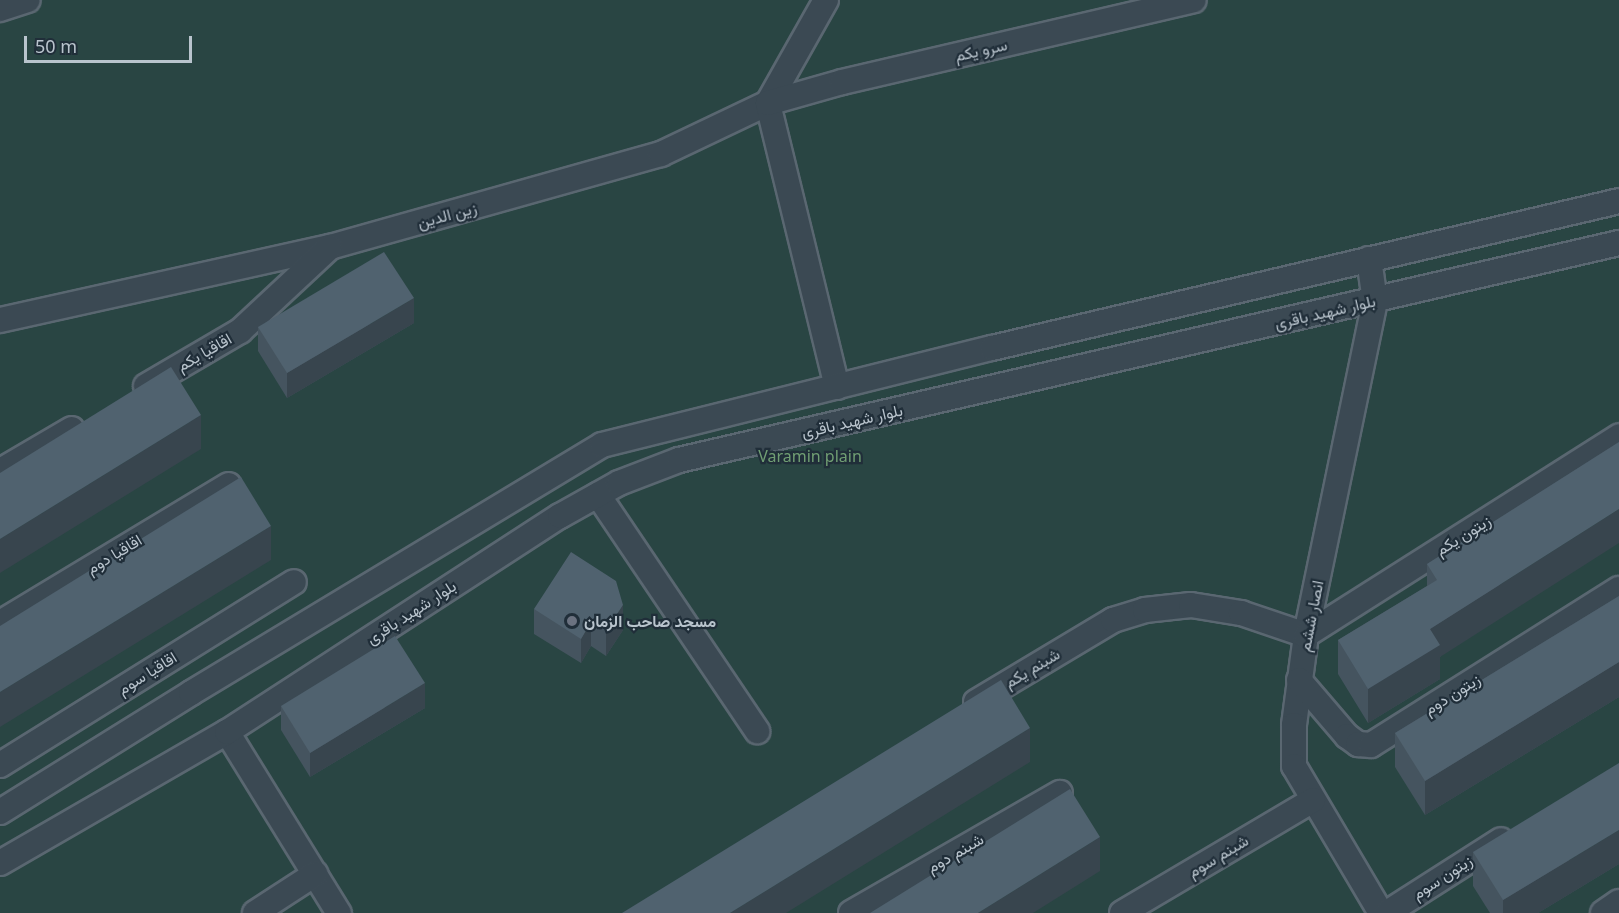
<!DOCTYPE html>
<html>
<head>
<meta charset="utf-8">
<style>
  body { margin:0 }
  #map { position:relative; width:1619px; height:913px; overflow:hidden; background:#273844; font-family:"Noto Sans",Vazirmatn,sans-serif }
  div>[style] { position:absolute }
  .green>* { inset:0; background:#294543 }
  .roads { filter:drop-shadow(2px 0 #5a6771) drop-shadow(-2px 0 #5a6771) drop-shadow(0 2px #5a6771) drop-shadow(0 -2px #5a6771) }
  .minor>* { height:24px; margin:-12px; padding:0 12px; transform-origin:12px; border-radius:12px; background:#3b4953 }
  .wall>* { inset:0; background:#45545f }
  .shaded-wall>* { inset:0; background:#38454e }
  .building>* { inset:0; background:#50626f }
  .dots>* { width:16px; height:16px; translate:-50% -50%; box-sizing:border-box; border:3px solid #202e39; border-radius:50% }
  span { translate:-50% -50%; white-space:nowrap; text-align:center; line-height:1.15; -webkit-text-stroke:4.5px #202e39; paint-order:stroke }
  .street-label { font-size:16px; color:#b9c4cd }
  .park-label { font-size:16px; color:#709e73 }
  .poi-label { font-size:16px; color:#b9c4cd; font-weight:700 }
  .left { translate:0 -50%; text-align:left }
  .scale { position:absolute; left:24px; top:36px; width:168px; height:27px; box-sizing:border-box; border:3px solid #b9c4cd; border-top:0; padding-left:8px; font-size:18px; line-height:21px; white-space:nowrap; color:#b9c4cd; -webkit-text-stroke:4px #202e39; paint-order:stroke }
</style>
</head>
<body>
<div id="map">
  <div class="green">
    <div style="clip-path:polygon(0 0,1619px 0,1619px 913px,0 913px)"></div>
  </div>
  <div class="roads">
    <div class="minor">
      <div style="left:0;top:9px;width:29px;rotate:-18deg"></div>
      <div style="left:1369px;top:259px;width:42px;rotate:81.9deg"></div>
      <div style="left:1375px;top:301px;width:341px;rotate:101.7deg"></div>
      <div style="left:1306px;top:635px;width:91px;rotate:97.6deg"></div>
      <div style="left:1294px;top:725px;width:41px;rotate:90deg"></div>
      <div style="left:1294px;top:766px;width:171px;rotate:59.4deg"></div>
      <div style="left:0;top:320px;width:338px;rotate:-12.5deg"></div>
      <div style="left:330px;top:247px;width:344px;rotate:-15.7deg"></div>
      <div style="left:661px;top:154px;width:119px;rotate:-25.5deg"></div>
      <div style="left:768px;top:103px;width:118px;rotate:-60.6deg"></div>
      <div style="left:146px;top:386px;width:109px;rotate:-30.3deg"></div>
      <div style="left:240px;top:331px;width:123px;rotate:-43deg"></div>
      <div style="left:837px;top:387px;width:292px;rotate:-103.7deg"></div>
      <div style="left:768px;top:103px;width:77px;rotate:-15.8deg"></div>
      <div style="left:842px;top:82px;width:361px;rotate:-13.1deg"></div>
      <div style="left:0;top:471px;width:83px;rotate:-30.3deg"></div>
      <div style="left:598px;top:495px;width:285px;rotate:56deg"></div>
      <div style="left:0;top:623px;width:267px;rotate:-31.1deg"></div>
      <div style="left:1299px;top:680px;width:74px;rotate:49.4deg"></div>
      <div style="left:1347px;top:736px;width:14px;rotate:36deg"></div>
      <div style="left:1358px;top:744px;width:13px;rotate:4deg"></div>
      <div style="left:1371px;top:745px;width:293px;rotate:-32.2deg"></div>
      <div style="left:976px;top:702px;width:160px;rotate:-30.9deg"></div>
      <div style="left:1113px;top:620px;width:34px;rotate:-17deg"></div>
      <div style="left:1145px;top:610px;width:46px;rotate:-6.2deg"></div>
      <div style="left:1191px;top:605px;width:51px;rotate:9.1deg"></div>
      <div style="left:1241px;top:613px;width:69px;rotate:18.7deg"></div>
      <div style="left:1306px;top:635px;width:371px;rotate:-32.4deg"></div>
      <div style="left:227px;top:732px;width:213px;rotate:58.3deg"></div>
      <div style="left:0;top:765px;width:346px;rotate:-31.9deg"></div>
      <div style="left:0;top:812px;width:225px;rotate:-31.9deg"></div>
      <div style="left:191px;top:693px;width:480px;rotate:-31.1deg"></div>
      <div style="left:602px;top:445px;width:402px;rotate:-14deg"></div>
      <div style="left:992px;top:348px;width:644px;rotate:-13.19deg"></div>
      <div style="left:0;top:863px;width:262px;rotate:-30deg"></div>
      <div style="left:227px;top:732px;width:397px;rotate:-33deg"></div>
      <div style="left:560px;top:516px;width:68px;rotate:-29.2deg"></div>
      <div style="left:619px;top:483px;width:64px;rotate:-21deg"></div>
      <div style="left:679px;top:460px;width:965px;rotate:-13deg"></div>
      <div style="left:255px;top:913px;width:72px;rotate:-33deg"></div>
      <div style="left:851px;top:913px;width:241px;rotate:-29.9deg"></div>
      <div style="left:1122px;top:913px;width:222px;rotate:-30.6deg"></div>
      <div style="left:1387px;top:913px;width:135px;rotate:-32.6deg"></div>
      <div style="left:1603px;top:913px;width:19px;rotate:-35deg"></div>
    </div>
  </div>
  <div class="wall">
    <div style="clip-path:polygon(414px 323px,287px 398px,258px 351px,258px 327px)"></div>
    <div style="clip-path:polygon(1619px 442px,1440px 657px,1440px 679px,1368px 723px,1338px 674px,1338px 640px,1427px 586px,1427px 564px)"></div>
    <div style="clip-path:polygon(1619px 596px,1619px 697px,1425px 815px,1395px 767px,1395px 733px)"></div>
    <div style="clip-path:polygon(534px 609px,623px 630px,606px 656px,591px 646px,581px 663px,534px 634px)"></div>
    <div style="clip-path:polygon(281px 706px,425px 708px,310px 777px,281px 730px)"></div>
    <div style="clip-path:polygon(1473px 852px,1619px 864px,1538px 913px,1490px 913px,1473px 886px)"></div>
  </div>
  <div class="shaded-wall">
    <div style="clip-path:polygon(414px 298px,414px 323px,287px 398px,287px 373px)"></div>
    <div style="clip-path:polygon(201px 415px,201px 449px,0 573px,0 539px)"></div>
    <div style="clip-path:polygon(1619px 509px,1619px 543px,1440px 657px,1440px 679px,1368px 723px,1368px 689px,1430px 629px)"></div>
    <div style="clip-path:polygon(271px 526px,271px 560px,0 727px,0 692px)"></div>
    <div style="clip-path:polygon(623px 605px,623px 630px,606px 656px,606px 631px)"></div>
    <div style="clip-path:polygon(591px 622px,591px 646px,581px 663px,581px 639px)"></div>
    <div style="clip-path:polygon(1619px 662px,1619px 697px,1425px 815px,1425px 781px)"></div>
    <div style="clip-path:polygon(425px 683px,425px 708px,310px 777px,310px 753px)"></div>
    <div style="clip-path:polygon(1030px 728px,1030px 762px,786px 913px,730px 913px)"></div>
    <div style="clip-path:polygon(1619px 830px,1619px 864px,1538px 913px,1503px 913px,1503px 900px)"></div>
    <div style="clip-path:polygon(1100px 837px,1100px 871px,1033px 913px,978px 913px)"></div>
  </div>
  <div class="building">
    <div style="clip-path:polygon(384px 252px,414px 298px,287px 373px,258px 327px)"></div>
    <div style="clip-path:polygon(171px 367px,201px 415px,0 539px,0 473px)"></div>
    <div style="clip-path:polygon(1619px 442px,1619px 509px,1430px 629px,1440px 645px,1368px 689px,1338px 640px,1437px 580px,1427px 564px)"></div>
    <div style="clip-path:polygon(241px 477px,271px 526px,0 692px,0 626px)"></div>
    <div style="clip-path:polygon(571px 552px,616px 581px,623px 605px,606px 631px,591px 622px,581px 639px,534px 609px)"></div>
    <div style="clip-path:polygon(1619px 596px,1619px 662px,1425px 781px,1395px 733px)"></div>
    <div style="clip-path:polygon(395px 636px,425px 683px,310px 753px,281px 706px)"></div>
    <div style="clip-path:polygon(1001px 680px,1030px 728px,730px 913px,622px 913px)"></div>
    <div style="clip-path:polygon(1619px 763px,1619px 830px,1503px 900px,1473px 852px)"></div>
    <div style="clip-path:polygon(1070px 789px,1100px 837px,978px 913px,870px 913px)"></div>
  </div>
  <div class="dots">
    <div style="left:572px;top:621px;background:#6b7280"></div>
  </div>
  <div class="street-label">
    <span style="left:981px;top:50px;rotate:-13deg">سرو یکم</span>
    <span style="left:447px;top:215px;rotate:-15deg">زین الدین</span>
    <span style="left:1325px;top:312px;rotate:-13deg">بلوار شهید باقری</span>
    <span style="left:204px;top:352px;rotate:-30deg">اقاقیا یکم</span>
    <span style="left:852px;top:421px;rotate:-13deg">بلوار شهید باقری</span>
    <span style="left:1463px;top:535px;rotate:-32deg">زیتون یکم</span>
    <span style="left:114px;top:554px;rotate:-31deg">اقاقیا دوم</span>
    <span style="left:411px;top:612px;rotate:-33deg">بلوار شهید باقری</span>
    <span style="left:1311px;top:616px;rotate:-79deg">انصار ششم</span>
    <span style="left:1032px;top:668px;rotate:-31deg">شبنم یکم</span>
    <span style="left:147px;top:673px;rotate:-32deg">اقاقیا سوم</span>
    <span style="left:1452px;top:694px;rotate:-32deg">زیتون دوم</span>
    <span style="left:955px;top:853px;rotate:-30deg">شبنم دوم</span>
    <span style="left:1218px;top:856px;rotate:-31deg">شبنم سوم</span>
    <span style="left:1442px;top:877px;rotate:-33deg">زیتون سوم</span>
  </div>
  <div class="park-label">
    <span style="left:810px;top:456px">Varamin plain</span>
  </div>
  <div class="poi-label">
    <span class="left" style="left:584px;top:621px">مسجد صاحب الزمان</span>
  </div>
  <div class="scale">50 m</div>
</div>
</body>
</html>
